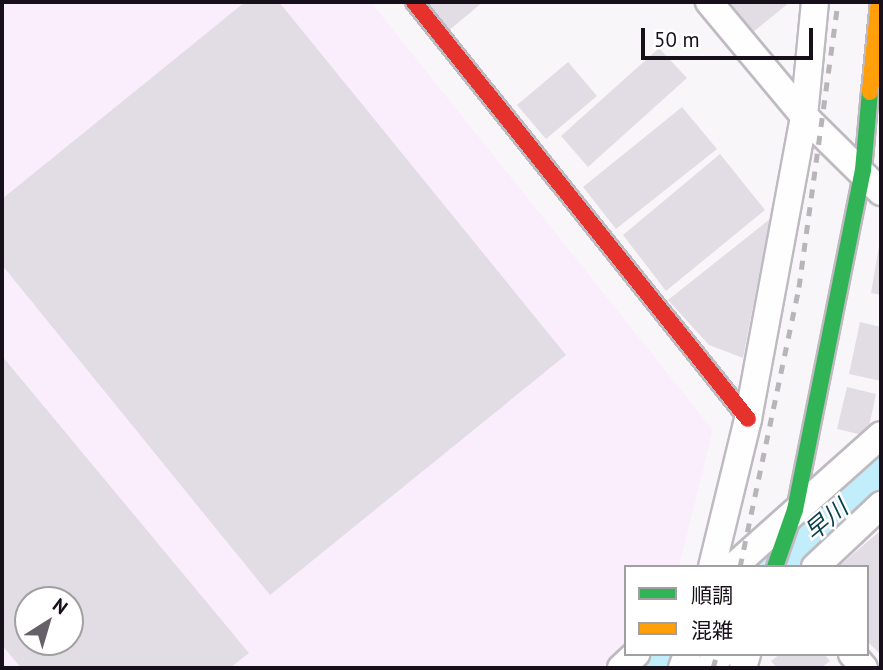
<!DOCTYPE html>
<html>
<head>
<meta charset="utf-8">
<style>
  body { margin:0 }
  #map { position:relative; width:883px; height:670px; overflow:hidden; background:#f9f6fa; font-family:"PT Sans","Noto Sans JP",sans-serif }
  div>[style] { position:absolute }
  .built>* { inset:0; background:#faeefd }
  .river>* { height:42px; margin:-21px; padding:0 21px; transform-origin:21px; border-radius:21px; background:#c2edfa }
  .building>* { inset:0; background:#e2dde5 }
  .roads { filter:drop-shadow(2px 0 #bfbac1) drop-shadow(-2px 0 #bfbac1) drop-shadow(0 2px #bfbac1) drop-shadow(0 -2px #bfbac1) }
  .street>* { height:26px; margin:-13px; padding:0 13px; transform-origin:13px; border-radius:13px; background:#fefefe }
  .fast>* { height:16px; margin:-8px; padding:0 8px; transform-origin:8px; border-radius:8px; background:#30b455 }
  .slow>* { height:16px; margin:-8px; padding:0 8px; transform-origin:8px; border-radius:8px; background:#ff9f0a }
  .jam>* { height:16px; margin:-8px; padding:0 8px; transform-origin:8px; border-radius:8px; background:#e5322d }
  .rail>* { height:5px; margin-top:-2.5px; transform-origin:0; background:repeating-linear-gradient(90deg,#b7b5b8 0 9px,transparent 0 18px) }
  span { translate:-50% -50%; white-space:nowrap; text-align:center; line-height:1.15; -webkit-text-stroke:5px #fff; paint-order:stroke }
  .water-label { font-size:24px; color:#0c424e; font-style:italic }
  .frame { position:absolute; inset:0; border:4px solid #170f19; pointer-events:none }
  .legend { position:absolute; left:624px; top:565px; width:245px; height:91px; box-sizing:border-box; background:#fff; border:2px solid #a29fa3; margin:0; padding:9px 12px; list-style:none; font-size:21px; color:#170f19 }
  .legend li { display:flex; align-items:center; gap:14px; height:35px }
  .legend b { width:35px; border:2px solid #a29fa3 }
  .north { position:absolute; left:14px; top:586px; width:70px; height:70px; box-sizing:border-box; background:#fff; border:2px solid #a29fa3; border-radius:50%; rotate:37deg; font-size:19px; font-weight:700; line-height:28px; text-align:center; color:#170f19 }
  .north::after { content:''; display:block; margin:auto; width:24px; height:32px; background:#666068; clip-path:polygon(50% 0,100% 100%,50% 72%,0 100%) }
  .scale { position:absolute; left:641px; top:28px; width:172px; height:32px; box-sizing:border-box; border:4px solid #170f19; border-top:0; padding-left:9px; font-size:21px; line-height:24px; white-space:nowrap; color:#170f19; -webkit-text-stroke:5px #fff; paint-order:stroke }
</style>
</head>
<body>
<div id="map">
  <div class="built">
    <div style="clip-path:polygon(evenodd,2px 2px,371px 2px,713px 430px,679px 567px,626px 567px,626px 647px,601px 668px,2px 668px,2px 2px,28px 600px,70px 600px,70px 642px,28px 642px,28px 600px)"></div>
  </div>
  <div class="river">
    <div style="left:770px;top:567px;width:145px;rotate:-40.3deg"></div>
    <div style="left:657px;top:668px;width:21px;rotate:-43deg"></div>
  </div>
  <div class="building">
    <div style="clip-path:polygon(245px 2px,279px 2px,566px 355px,270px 595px,2px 265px,2px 199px)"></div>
    <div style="clip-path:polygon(422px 2px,483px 2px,447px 32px)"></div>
    <div style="clip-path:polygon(718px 2px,790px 2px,747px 37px)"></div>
    <div style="clip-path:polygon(659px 48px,687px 78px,588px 167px,561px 136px)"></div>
    <div style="clip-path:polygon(568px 62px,597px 96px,546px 139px,517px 105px)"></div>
    <div style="clip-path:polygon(682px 107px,717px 149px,616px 229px,583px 187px)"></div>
    <div style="clip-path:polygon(720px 154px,765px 210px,666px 291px,623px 235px)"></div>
    <div style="clip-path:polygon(770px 219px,743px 358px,709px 345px,668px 300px)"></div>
    <div style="clip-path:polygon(880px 240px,881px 240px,881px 295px,871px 293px)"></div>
    <div style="clip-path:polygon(860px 322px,881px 327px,881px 381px,849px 374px)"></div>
    <div style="clip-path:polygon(evenodd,2px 356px,249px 653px,230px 668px,21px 668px,2px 645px,2px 356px,28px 600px,70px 600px,70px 642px,28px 642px,28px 600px)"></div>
    <div style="clip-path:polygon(847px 387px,876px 394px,867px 436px,837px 429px)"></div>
    <div style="clip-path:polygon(881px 530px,881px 655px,867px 641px,867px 567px,838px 567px)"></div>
    <div style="clip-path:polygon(780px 654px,824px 654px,830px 661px,821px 668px,777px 668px,771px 661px)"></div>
  </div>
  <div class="roads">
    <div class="street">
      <div style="left:709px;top:2px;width:148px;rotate:50.2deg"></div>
      <div style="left:804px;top:116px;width:108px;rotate:44.6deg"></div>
      <div style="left:712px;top:567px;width:152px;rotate:-76.3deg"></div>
      <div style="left:748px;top:419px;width:308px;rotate:-79.5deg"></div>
      <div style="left:804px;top:116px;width:115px;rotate:-84.5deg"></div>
      <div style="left:733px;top:567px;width:198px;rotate:-41.7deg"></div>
      <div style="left:815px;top:567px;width:91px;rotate:-43.2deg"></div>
      <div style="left:852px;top:654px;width:18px;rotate:49deg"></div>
      <div style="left:621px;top:668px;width:21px;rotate:-43deg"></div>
      <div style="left:682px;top:668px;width:15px;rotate:-70deg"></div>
      <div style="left:707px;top:668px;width:21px;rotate:-43deg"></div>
      <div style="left:743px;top:668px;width:15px;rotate:-74deg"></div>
    </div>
    <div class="fast">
      <div style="left:775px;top:567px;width:60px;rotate:-70.7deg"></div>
      <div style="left:795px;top:510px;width:347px;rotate:-78.7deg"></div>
      <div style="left:863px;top:170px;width:78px;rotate:-84.9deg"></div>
    </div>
    <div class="slow">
      <div style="left:870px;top:92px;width:90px;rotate:-84.3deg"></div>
    </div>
    <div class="jam">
      <div style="left:414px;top:2px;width:534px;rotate:51.31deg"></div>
    </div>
  </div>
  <div class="rail">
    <div style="left:740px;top:567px;width:286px;rotate:-78.1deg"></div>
    <div style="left:799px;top:287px;width:288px;rotate:-82.2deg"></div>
    <div style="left:713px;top:668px;width:15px;rotate:-74deg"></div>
  </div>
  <div class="water-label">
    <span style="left:826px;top:520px;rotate:-40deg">早川</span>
  </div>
  <div class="frame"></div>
  <ul class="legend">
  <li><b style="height:9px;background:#30b455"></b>順調</li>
  <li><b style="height:9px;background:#ff9f0a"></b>混雑</li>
  </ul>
  <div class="north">N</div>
  <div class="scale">50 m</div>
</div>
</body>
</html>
